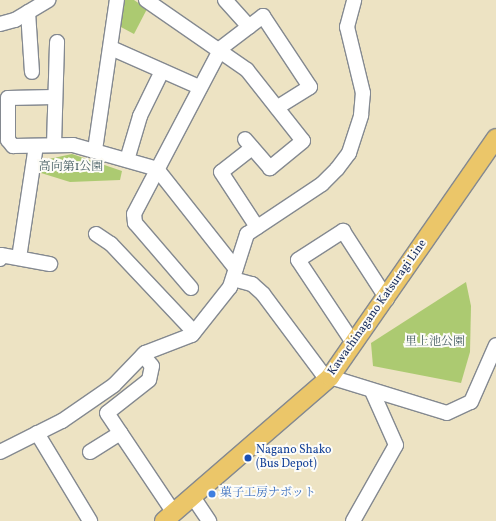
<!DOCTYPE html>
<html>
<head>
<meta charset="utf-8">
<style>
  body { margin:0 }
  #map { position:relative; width:496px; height:521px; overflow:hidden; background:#ede3c3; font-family:Vollkorn,"Noto Serif JP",serif }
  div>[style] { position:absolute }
  .green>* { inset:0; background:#acca71 }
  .roads { filter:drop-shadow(1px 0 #848990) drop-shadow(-1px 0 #848990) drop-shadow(0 1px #848990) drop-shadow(0 -1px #848990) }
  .minor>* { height:14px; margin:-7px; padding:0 7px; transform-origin:7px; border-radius:7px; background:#fff }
  .major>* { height:18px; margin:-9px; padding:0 9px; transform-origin:9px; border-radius:9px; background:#ebc669 }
  .dots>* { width:11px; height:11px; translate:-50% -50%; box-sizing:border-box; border:2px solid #fdfcf7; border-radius:50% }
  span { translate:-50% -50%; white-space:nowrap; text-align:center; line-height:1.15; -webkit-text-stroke:4px #fdfcf7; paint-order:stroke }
  .park-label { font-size:12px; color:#465e64 }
  .street-label { font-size:12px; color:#1b2f5e }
  .transit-label { font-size:12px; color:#164399 }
  .left { translate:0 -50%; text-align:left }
  .shop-label { font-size:12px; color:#366cbe }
</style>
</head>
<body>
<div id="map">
  <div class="green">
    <div style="clip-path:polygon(123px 0,134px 0,147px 9px,134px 34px,119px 26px)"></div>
    <div style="clip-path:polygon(72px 154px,122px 171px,120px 180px,70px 182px,41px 173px,44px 160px)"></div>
    <div style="clip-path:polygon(466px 282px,471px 306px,470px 352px,461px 383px,373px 366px,371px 343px)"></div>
  </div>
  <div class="roads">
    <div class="minor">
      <div style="left:146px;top:0;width:123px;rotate:34.7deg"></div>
      <div style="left:247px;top:70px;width:90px;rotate:51.7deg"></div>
      <div style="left:303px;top:141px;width:43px;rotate:140.7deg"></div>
      <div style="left:270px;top:168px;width:38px;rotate:-131deg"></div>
      <div style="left:225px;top:0;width:36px;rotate:48deg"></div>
      <div style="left:28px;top:12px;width:60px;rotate:86.2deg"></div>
      <div style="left:0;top:24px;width:16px;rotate:-15deg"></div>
      <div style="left:15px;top:20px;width:39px;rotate:-31deg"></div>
      <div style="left:111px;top:48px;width:96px;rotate:23.9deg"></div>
      <div style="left:54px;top:97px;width:46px;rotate:178.8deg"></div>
      <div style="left:8px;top:98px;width:42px;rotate:90deg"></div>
      <div style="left:8px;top:140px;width:8px;rotate:50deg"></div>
      <div style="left:13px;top:146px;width:60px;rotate:-1deg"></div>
      <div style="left:73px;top:145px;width:87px;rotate:15.9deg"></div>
      <div style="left:157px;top:169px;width:127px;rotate:51.7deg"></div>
      <div style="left:54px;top:145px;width:103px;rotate:-88.3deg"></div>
      <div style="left:252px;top:148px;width:39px;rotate:142deg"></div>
      <div style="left:221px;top:172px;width:66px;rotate:56.8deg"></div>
      <div style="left:95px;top:150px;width:152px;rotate:-81.7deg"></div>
      <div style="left:127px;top:160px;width:46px;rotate:-73.5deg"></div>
      <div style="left:140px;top:116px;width:50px;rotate:-63.9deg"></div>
      <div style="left:96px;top:234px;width:18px;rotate:34deg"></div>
      <div style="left:111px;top:244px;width:121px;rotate:46.7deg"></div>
      <div style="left:19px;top:258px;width:113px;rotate:-81.4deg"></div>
      <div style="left:0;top:259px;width:4px;rotate:-76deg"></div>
      <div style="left:1px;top:255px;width:50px;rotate:10.4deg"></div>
      <div style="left:233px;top:279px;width:20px;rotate:15deg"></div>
      <div style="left:252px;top:284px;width:15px;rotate:42deg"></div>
      <div style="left:263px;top:294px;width:107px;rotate:53.3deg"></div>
      <div style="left:191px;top:288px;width:86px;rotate:-130.7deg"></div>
      <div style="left:135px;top:223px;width:9px;rotate:-96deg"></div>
      <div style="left:134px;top:214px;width:187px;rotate:-62.3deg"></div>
      <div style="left:221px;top:48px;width:53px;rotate:-37.3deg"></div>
      <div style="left:263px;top:16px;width:85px;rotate:56.5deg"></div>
      <div style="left:310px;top:87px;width:39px;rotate:148deg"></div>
      <div style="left:354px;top:344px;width:101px;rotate:-123.7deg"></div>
      <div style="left:298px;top:260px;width:54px;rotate:-32.8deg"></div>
      <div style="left:343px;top:231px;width:81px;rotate:57.1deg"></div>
      <div style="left:143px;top:355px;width:14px;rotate:51deg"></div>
      <div style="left:152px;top:366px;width:14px;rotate:102deg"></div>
      <div style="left:149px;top:380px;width:53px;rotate:141.8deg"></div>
      <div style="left:107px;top:413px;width:120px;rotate:56.2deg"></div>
      <div style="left:330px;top:377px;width:122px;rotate:17.1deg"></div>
      <div style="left:447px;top:413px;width:26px;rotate:-25deg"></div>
      <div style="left:471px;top:402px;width:62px;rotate:-66.3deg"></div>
      <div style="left:37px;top:433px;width:103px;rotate:58.9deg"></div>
      <div style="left:0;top:452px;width:69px;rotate:-26.6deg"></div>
      <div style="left:62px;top:421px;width:63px;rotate:-34.7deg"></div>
      <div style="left:114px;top:385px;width:45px;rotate:-45.9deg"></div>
      <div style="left:145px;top:353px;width:50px;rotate:-21deg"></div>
      <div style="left:192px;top:335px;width:61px;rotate:-51.6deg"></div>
      <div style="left:230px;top:287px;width:56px;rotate:-72.2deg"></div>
      <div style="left:247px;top:234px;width:90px;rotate:-33.7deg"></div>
      <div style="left:322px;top:184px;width:21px;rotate:-45deg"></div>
      <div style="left:337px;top:169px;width:20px;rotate:-53deg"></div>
      <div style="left:349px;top:153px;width:40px;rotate:-72deg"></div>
      <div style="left:361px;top:115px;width:22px;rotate:-85deg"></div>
      <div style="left:363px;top:93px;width:68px;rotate:-103.6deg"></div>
      <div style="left:347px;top:27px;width:28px;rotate:-75deg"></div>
      <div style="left:90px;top:452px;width:36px;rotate:-32deg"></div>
      <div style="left:193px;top:497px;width:29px;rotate:56deg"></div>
      <div style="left:353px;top:521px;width:87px;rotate:-60.5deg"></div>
      <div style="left:396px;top:445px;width:59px;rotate:-114deg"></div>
    </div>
    <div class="major">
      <div style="left:164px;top:521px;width:220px;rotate:-40.9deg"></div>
      <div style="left:330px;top:377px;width:291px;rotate:-55.2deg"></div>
    </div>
  </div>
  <div class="dots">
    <div style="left:248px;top:458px;background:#1a4fb4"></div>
    <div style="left:212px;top:494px;background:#3f7fe0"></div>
  </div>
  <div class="park-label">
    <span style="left:71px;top:168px">高向第1公園</span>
    <span style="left:435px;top:343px">里上池公園</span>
  </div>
  <div class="street-label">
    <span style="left:378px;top:308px;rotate:-55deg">Kawachinagano Katsuragi Line</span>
  </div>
  <div class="transit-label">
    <span class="left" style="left:256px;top:458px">Nagano Shako<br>(Bus Depot)</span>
  </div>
  <div class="shop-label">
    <span class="left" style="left:220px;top:494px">菓子工房ナボット</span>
  </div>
</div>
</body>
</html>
